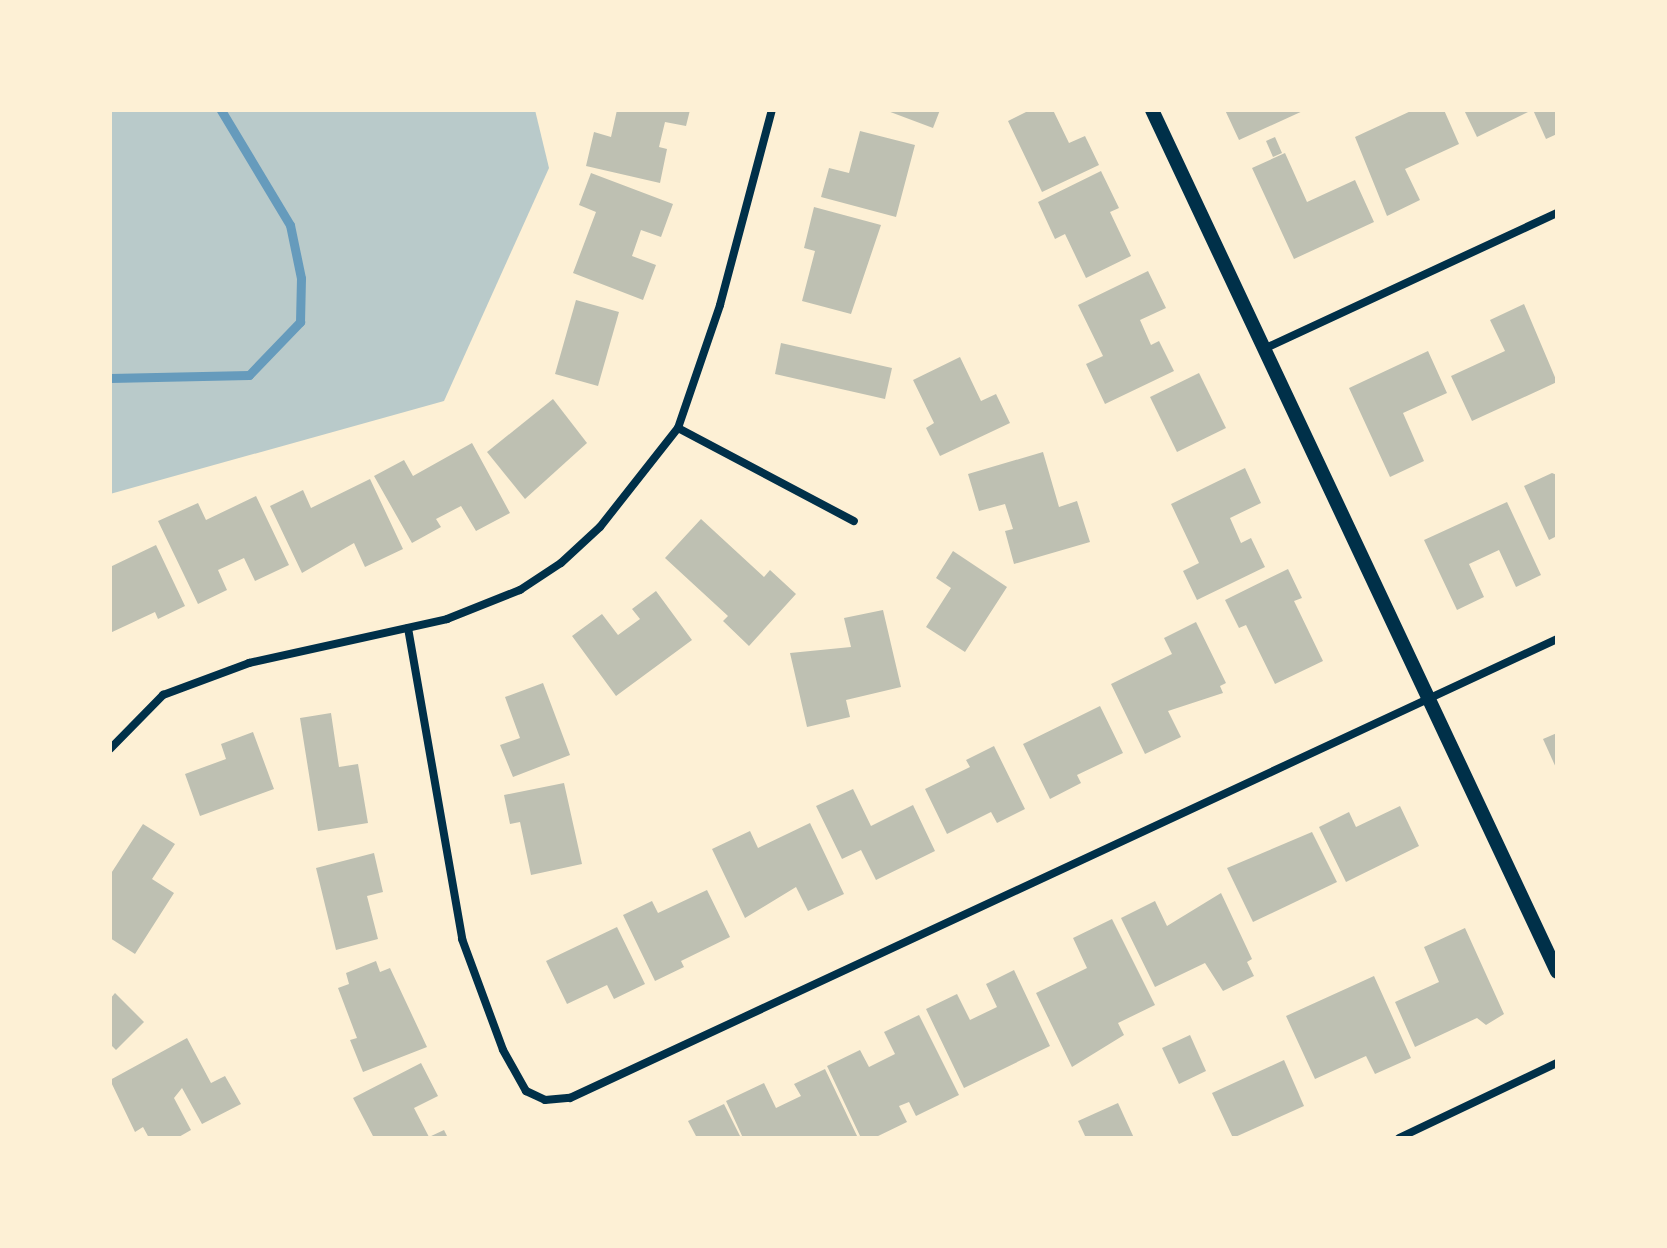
<!DOCTYPE html>
<html>
<head>
<meta charset="utf-8">
<style>
  body { margin:0 }
  #map { position:relative; width:1667px; height:1248px; overflow:hidden; background:#fdf0d5; font-family:"Fira Sans",sans-serif }
  div>[style] { position:absolute }
  .green>* { inset:0; background:#b9caca }
  .stream>* { height:9px; margin:-4.5px; padding:0 4.5px; transform-origin:4.5px; border-radius:4.5px; background:#669bbc }
  .building>* { inset:0; background:#bec0b2 }
  .minor>* { height:8px; margin:-4px; padding:0 4px; transform-origin:4px; border-radius:4px; background:#003049 }
  .tertiary>* { height:14px; margin:-7px; padding:0 7px; transform-origin:7px; border-radius:7px; background:#003049 }
  span { translate:-50% -50%; white-space:nowrap; text-align:center; line-height:1.15; -webkit-text-stroke:8px #fdf0d5; paint-order:stroke }
  .frame { position:absolute; inset:0; border:112px solid #fdf0d5; pointer-events:none }
</style>
</head>
<body>
<div id="map">
  <div class="green">
    <div style="clip-path:polygon(110px 110px,535px 110px,549px 168px,444px 401px,110px 494px)"></div>
  </div>
  <div class="stream">
    <div style="left:110px;top:378px;width:139px;rotate:-1.2deg"></div>
    <div style="left:249px;top:375px;width:74px;rotate:-46.1deg"></div>
    <div style="left:300px;top:322px;width:44px;rotate:-88.7deg"></div>
    <div style="left:301px;top:278px;width:54px;rotate:-101.7deg"></div>
    <div style="left:290px;top:225px;width:134px;rotate:-121deg"></div>
  </div>
  <div class="building">
    <div style="clip-path:polygon(617px 110px,690px 110px,686px 126px,665px 122px,659px 147px,667px 149px,660px 183px,586px 166px,594px 132px,611px 137px)"></div>
    <div style="clip-path:polygon(885px 110px,940px 110px,933px 128px)"></div>
    <div style="clip-path:polygon(1030px 110px,1053px 110px,1069px 143px,1085px 136px,1099px 165px,1042px 192px,1008px 121px)"></div>
    <div style="clip-path:polygon(1225px 110px,1305px 110px,1239px 140px)"></div>
    <div style="clip-path:polygon(1413px 110px,1444px 110px,1459px 144px,1405px 169px,1420px 200px,1387px 216px,1355px 137px)"></div>
    <div style="clip-path:polygon(1464px 110px,1532px 110px,1477px 137px)"></div>
    <div style="clip-path:polygon(1533px 110px,1557px 110px,1557px 134px,1546px 139px)"></div>
    <div style="clip-path:polygon(860px 131px,915px 145px,896px 217px,821px 197px,829px 168px,849px 173px)"></div>
    <div style="clip-path:polygon(1275px 137px,1282px 153px,1273px 157px,1266px 141px)"></div>
    <div style="clip-path:polygon(1285px 153px,1307px 202px,1355px 180px,1374px 222px,1294px 259px,1252px 168px)"></div>
    <div style="clip-path:polygon(1101px 171px,1119px 208px,1110px 212px,1131px 256px,1086px 278px,1065px 234px,1055px 239px,1038px 202px)"></div>
    <div style="clip-path:polygon(591px 173px,673px 204px,661px 237px,641px 230px,632px 256px,656px 265px,643px 300px,573px 273px,596px 212px,579px 205px)"></div>
    <div style="clip-path:polygon(814px 207px,881px 225px,851px 314px,802px 301px,815px 251px,804px 248px)"></div>
    <div style="clip-path:polygon(1148px 271px,1166px 308px,1140px 320px,1151px 345px,1159px 341px,1174px 371px,1105px 404px,1086px 364px,1103px 356px,1078px 305px)"></div>
    <div style="clip-path:polygon(576px 300px,619px 312px,598px 386px,555px 374px)"></div>
    <div style="clip-path:polygon(1524px 304px,1557px 382px,1472px 421px,1451px 376px,1505px 351px,1490px 320px)"></div>
    <div style="clip-path:polygon(781px 343px,892px 368px,885px 399px,775px 374px)"></div>
    <div style="clip-path:polygon(1428px 351px,1447px 393px,1403px 413px,1424px 461px,1390px 477px,1349px 388px)"></div>
    <div style="clip-path:polygon(960px 357px,981px 401px,996px 394px,1010px 423px,940px 456px,926px 428px,934px 423px,913px 380px)"></div>
    <div style="clip-path:polygon(1199px 373px,1226px 428px,1177px 452px,1150px 397px)"></div>
    <div style="clip-path:polygon(553px 399px,587px 443px,525px 499px,487px 452px)"></div>
    <div style="clip-path:polygon(472px 443px,510px 513px,476px 531px,461px 506px,436px 519px,441px 527px,412px 543px,374px 476px,404px 460px,413px 476px)"></div>
    <div style="clip-path:polygon(1043px 452px,1059px 507px,1077px 501px,1090px 542px,1014px 564px,1005px 531px,1013px 529px,1005px 504px,979px 511px,968px 474px)"></div>
    <div style="clip-path:polygon(1245px 468px,1261px 503px,1230px 518px,1241px 543px,1251px 538px,1265px 567px,1197px 600px,1183px 571px,1199px 563px,1171px 504px)"></div>
    <div style="clip-path:polygon(1552px 473px,1557px 475px,1557px 536px,1549px 540px,1524px 486px)"></div>
    <div style="clip-path:polygon(370px 479px,403px 549px,365px 567px,354px 543px,302px 573px,270px 506px,303px 490px,311px 508px)"></div>
    <div style="clip-path:polygon(256px 496px,289px 565px,255px 581px,244px 558px,218px 570px,227px 590px,198px 604px,158px 521px,198px 503px,206px 520px)"></div>
    <div style="clip-path:polygon(1507px 502px,1541px 575px,1516px 587px,1499px 550px,1469px 564px,1484px 597px,1457px 610px,1424px 540px)"></div>
    <div style="clip-path:polygon(701px 519px,764px 577px,770px 570px,796px 594px,749px 646px,723px 621px,728px 616px,665px 558px)"></div>
    <div style="clip-path:polygon(156px 545px,185px 606px,158px 619px,155px 612px,110px 633px,110px 567px)"></div>
    <div style="clip-path:polygon(953px 551px,1007px 587px,965px 652px,926px 627px,951px 588px,936px 578px)"></div>
    <div style="clip-path:polygon(1288px 569px,1302px 598px,1294px 601px,1323px 661px,1275px 684px,1246px 625px,1239px 628px,1225px 600px)"></div>
    <div style="clip-path:polygon(656px 591px,692px 640px,616px 696px,572px 636px,602px 614px,618px 635px,640px 619px,632px 609px)"></div>
    <div style="clip-path:polygon(883px 610px,901px 687px,846px 700px,850px 717px,807px 727px,790px 653px,851px 647px,844px 618px)"></div>
    <div style="clip-path:polygon(1196px 622px,1226px 683px,1220px 686px,1223px 693px,1168px 711px,1181px 737px,1145px 754px,1111px 684px,1172px 654px,1164px 638px)"></div>
    <div style="clip-path:polygon(543px 683px,570px 755px,513px 777px,500px 745px,520px 738px,505px 697px)"></div>
    <div style="clip-path:polygon(1100px 706px,1123px 753px,1077px 775px,1081px 783px,1050px 799px,1023px 744px)"></div>
    <div style="clip-path:polygon(331px 713px,339px 767px,358px 764px,368px 823px,318px 831px,300px 718px)"></div>
    <div style="clip-path:polygon(253px 732px,274px 789px,200px 816px,185px 774px,226px 759px,221px 744px)"></div>
    <div style="clip-path:polygon(1557px 733px,1557px 770px,1543px 739px)"></div>
    <div style="clip-path:polygon(994px 746px,1025px 809px,997px 823px,991px 812px,947px 834px,925px 789px,970px 767px,966px 760px)"></div>
    <div style="clip-path:polygon(564px 783px,582px 864px,531px 875px,520px 822px,510px 824px,504px 795px)"></div>
    <div style="clip-path:polygon(853px 789px,871px 826px,913px 805px,935px 851px,876px 880px,861px 850px,842px 859px,816px 806px)"></div>
    <div style="clip-path:polygon(1400px 806px,1419px 846px,1346px 882px,1319px 827px,1349px 812px,1356px 827px)"></div>
    <div style="clip-path:polygon(810px 823px,844px 894px,808px 911px,796px 887px,745px 918px,712px 849px,750px 831px,758px 848px)"></div>
    <div style="clip-path:polygon(143px 824px,175px 844px,152px 879px,174px 893px,135px 954px,110px 938px,110px 875px)"></div>
    <div style="clip-path:polygon(1312px 832px,1337px 882px,1253px 922px,1227px 868px)"></div>
    <div style="clip-path:polygon(374px 853px,383px 892px,367px 896px,378px 939px,336px 950px,316px 868px)"></div>
    <div style="clip-path:polygon(707px 890px,730px 937px,681px 961px,684px 967px,655px 981px,623px 915px,652px 901px,658px 913px)"></div>
    <div style="clip-path:polygon(1221px 893px,1252px 959px,1247px 962px,1254px 976px,1223px 991px,1205px 963px,1155px 987px,1121px 918px,1155px 901px,1167px 926px)"></div>
    <div style="clip-path:polygon(1112px 919px,1155px 1005px,1118px 1023px,1124px 1035px,1072px 1067px,1036px 993px,1087px 968px,1073px 938px)"></div>
    <div style="clip-path:polygon(617px 927px,645px 984px,614px 999px,607px 985px,567px 1004px,546px 961px)"></div>
    <div style="clip-path:polygon(1465px 928px,1504px 1014px,1486px 1025px,1477px 1018px,1415px 1047px,1395px 1002px,1439px 982px,1424px 947px)"></div>
    <div style="clip-path:polygon(376px 961px,380px 972px,390px 968px,427px 1047px,363px 1072px,350px 1040px,357px 1038px,338px 988px,349px 984px,346px 973px)"></div>
    <div style="clip-path:polygon(1014px 970px,1050px 1046px,964px 1088px,926px 1009px,957px 994px,970px 1020px,997px 1007px,986px 984px)"></div>
    <div style="clip-path:polygon(1374px 976px,1411px 1058px,1375px 1074px,1366px 1056px,1315px 1079px,1286px 1016px)"></div>
    <div style="clip-path:polygon(115px 993px,144px 1022px,116px 1050px,110px 1044px,110px 999px)"></div>
    <div style="clip-path:polygon(919px 1015px,959px 1095px,916px 1116px,909px 1102px,899px 1106px,907px 1122px,874px 1138px,861px 1138px,827px 1066px,860px 1050px,869px 1067px,895px 1054px,884px 1032px)"></div>
    <div style="clip-path:polygon(1190px 1035px,1206px 1071px,1179px 1084px,1162px 1048px)"></div>
    <div style="clip-path:polygon(187px 1038px,211px 1083px,225px 1076px,241px 1104px,202px 1124px,182px 1088px,174px 1098px,191px 1130px,177px 1138px,149px 1138px,143px 1127px,135px 1132px,110px 1080px)"></div>
    <div style="clip-path:polygon(1284px 1060px,1304px 1106px,1233px 1138px,1212px 1093px)"></div>
    <div style="clip-path:polygon(421px 1063px,438px 1096px,414px 1108px,429px 1137px,444px 1130px,448px 1138px,374px 1138px,353px 1098px)"></div>
    <div style="clip-path:polygon(825px 1069px,858px 1138px,743px 1138px,726px 1101px,764px 1083px,776px 1108px,801px 1096px,794px 1084px)"></div>
    <div style="clip-path:polygon(1118px 1103px,1134px 1138px,1086px 1138px,1078px 1121px)"></div>
    <div style="clip-path:polygon(724px 1104px,741px 1138px,697px 1138px,688px 1121px)"></div>
  </div>
  <div class="minor">
    <div style="left:1266px;top:348px;width:321px;rotate:-24.9deg"></div>
    <div style="left:678px;top:428px;width:199px;rotate:27.9deg"></div>
    <div style="left:408px;top:628px;width:316px;rotate:80.1deg"></div>
    <div style="left:462px;top:939px;width:118px;rotate:69.7deg"></div>
    <div style="left:503px;top:1050px;width:47px;rotate:60.7deg"></div>
    <div style="left:526px;top:1091px;width:21px;rotate:25deg"></div>
    <div style="left:545px;top:1100px;width:25px;rotate:-5deg"></div>
    <div style="left:570px;top:1098px;width:1089px;rotate:-24.94deg"></div>
    <div style="left:110px;top:749px;width:76px;rotate:-45.5deg"></div>
    <div style="left:163px;top:695px;width:92px;rotate:-20.4deg"></div>
    <div style="left:249px;top:663px;width:203px;rotate:-12.5deg"></div>
    <div style="left:447px;top:619px;width:79px;rotate:-21.7deg"></div>
    <div style="left:520px;top:590px;width:49px;rotate:-33.4deg"></div>
    <div style="left:561px;top:563px;width:53px;rotate:-42.7deg"></div>
    <div style="left:600px;top:527px;width:126px;rotate:-51.8deg"></div>
    <div style="left:678px;top:428px;width:130px;rotate:-71.1deg"></div>
    <div style="left:720px;top:305px;width:202px;rotate:-75.1deg"></div>
    <div style="left:1399px;top:1138px;width:175px;rotate:-25.4deg"></div>
  </div>
  <div class="tertiary">
    <div style="left:1152px;top:110px;width:952px;rotate:64.83deg"></div>
  </div>
  <div class="frame"></div>
</div>
</body>
</html>
